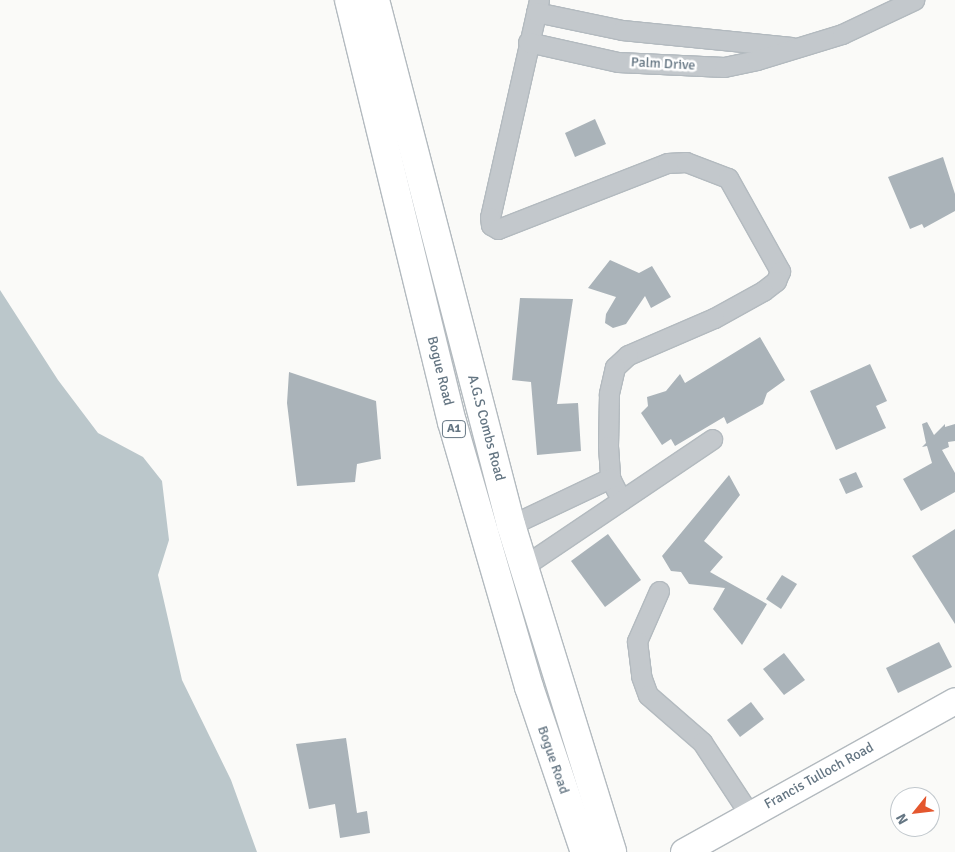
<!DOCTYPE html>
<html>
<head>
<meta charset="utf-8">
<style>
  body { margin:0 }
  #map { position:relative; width:955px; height:852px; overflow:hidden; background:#fafaf8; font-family:Signika,sans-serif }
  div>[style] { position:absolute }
  .water>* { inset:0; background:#bbc7cb }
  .building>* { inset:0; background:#aab3b9 }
  .roads { filter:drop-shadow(1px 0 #b3babf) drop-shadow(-1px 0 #b3babf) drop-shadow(0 1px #b3babf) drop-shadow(0 -1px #b3babf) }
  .street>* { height:19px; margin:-9.5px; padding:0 9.5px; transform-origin:9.5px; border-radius:9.5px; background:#c3c8cc }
  .secondary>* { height:26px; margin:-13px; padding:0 13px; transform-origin:13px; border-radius:13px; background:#fff }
  .primary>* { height:28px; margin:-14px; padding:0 14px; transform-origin:14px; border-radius:14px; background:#fff }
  span { translate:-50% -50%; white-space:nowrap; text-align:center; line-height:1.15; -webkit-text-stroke:5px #fff; paint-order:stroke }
  .shield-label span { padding:1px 4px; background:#fff; border:1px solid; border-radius:4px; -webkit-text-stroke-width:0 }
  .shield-label { font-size:12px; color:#657683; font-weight:700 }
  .street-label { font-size:14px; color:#657683 }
  .north { position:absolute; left:890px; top:787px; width:50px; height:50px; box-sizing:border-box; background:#fff; border:1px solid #c1c8cd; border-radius:50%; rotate:241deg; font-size:14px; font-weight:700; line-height:20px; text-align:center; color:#657683 }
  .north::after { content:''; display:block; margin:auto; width:18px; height:22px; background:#e4572e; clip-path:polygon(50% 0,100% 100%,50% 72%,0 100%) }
</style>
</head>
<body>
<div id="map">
  <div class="water">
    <div style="clip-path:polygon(0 290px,58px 380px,98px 433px,143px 457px,162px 481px,169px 540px,158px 575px,182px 680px,231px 780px,257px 852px,0 852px)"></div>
  </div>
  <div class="building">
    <div style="clip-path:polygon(595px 119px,606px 144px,575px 157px,565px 133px)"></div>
    <div style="clip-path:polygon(943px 157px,955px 194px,955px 211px,924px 228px,922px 224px,910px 229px,888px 177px)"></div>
    <div style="clip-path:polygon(610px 260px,639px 273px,652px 266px,671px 297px,651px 308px,645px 296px,626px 324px,613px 328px,605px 323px,606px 314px,616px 297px,588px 288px)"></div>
    <div style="clip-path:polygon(520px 298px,573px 299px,557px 404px,578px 403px,581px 451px,537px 455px,531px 382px,512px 380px)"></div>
    <div style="clip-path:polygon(760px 337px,785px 380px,767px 393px,763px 404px,727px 424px,724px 417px,675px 446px,671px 439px,662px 445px,641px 413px,648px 406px,647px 397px,666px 391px,680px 374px,685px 383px)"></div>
    <div style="clip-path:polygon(870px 364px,887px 401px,876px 406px,886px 428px,836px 450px,810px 391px)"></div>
    <div style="clip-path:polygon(289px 372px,376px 401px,381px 459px,357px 464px,355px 482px,297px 486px,287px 403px)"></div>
    <div style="clip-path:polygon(927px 422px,934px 435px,945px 424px,945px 427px,955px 424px,955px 441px,948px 442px,949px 447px,942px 450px,955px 473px,955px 492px,921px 511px,903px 479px,932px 463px,927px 446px,922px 447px,926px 443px,922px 424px)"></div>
    <div style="clip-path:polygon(856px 472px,863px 487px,846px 494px,839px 479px)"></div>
    <div style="clip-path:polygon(729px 475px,740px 495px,704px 541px,723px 557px,710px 572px,767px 604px,742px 645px,713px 609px,725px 588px,689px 584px,681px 572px,671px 571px,662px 556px)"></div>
    <div style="clip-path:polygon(955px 529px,955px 624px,912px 556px)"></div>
    <div style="clip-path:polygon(608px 534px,641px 580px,605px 607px,571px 561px)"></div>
    <div style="clip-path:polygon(782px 575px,797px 584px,781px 609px,766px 599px)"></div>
    <div style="clip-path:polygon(939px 642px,952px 667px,898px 693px,886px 668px)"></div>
    <div style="clip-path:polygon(784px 653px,805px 680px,784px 695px,763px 669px)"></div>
    <div style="clip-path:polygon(751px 702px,764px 719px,740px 737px,727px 720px)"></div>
    <div style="clip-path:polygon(346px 738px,357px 813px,367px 811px,370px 833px,340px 838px,335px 804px,309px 809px,296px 744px)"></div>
  </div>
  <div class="roads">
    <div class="street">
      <div style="left:539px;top:0;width:222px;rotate:102.7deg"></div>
      <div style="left:490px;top:217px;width:8px;rotate:83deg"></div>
      <div style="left:491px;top:225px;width:8px;rotate:30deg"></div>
      <div style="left:498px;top:229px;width:181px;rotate:-21.3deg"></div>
      <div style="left:667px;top:163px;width:19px;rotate:-3deg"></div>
      <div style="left:686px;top:162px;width:45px;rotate:20.9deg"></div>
      <div style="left:728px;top:178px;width:107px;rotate:60.8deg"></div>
      <div style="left:780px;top:271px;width:11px;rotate:112deg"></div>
      <div style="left:776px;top:281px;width:16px;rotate:142deg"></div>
      <div style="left:763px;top:291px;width:56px;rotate:151.1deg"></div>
      <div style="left:714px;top:318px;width:94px;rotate:156.7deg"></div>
      <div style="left:628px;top:355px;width:18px;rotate:137deg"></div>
      <div style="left:615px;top:367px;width:28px;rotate:103deg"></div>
      <div style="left:609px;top:394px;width:52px;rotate:91.1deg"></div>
      <div style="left:608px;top:446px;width:32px;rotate:86deg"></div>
      <div style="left:610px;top:478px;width:25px;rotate:63deg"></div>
      <div style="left:536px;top:12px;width:88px;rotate:11.8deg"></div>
      <div style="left:622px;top:30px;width:170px;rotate:5.7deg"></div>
      <div style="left:528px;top:42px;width:92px;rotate:12.5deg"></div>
      <div style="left:618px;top:62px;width:106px;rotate:2.7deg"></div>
      <div style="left:724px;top:67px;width:34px;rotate:-12deg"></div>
      <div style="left:757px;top:60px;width:89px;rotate:-17deg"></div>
      <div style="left:842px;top:34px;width:80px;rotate:-25.3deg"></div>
      <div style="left:511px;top:525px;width:110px;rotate:-25.4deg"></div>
      <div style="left:524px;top:566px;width:227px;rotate:-34deg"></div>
      <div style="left:659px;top:591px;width:55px;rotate:113.7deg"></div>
      <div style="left:637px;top:641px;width:35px;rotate:83deg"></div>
      <div style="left:641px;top:676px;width:20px;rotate:70deg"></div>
      <div style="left:648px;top:695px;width:72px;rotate:41deg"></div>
      <div style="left:702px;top:742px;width:87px;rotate:56.7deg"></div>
    </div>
    <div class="secondary">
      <div style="left:684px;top:852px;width:310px;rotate:-29.1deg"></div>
    </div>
    <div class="primary">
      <div style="left:349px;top:0;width:434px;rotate:76.3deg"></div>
      <div style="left:452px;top:422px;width:276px;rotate:73.8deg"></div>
      <div style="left:529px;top:687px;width:174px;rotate:71.3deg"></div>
      <div style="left:375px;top:0;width:542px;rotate:75.48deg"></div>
      <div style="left:511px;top:525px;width:342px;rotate:72.8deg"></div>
    </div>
  </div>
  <div class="shield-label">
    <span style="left:454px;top:429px">A1</span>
  </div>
  <div class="street-label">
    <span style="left:663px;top:64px;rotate:3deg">Palm Drive</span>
    <span style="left:440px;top:371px;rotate:76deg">Bogue Road</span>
    <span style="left:486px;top:428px;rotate:75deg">A.G.S Combs Road</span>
    <span style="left:553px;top:760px;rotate:71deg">Bogue Road</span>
    <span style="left:819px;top:776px;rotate:-29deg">Francis Tulloch Road</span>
  </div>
  <div class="north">N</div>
</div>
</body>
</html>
